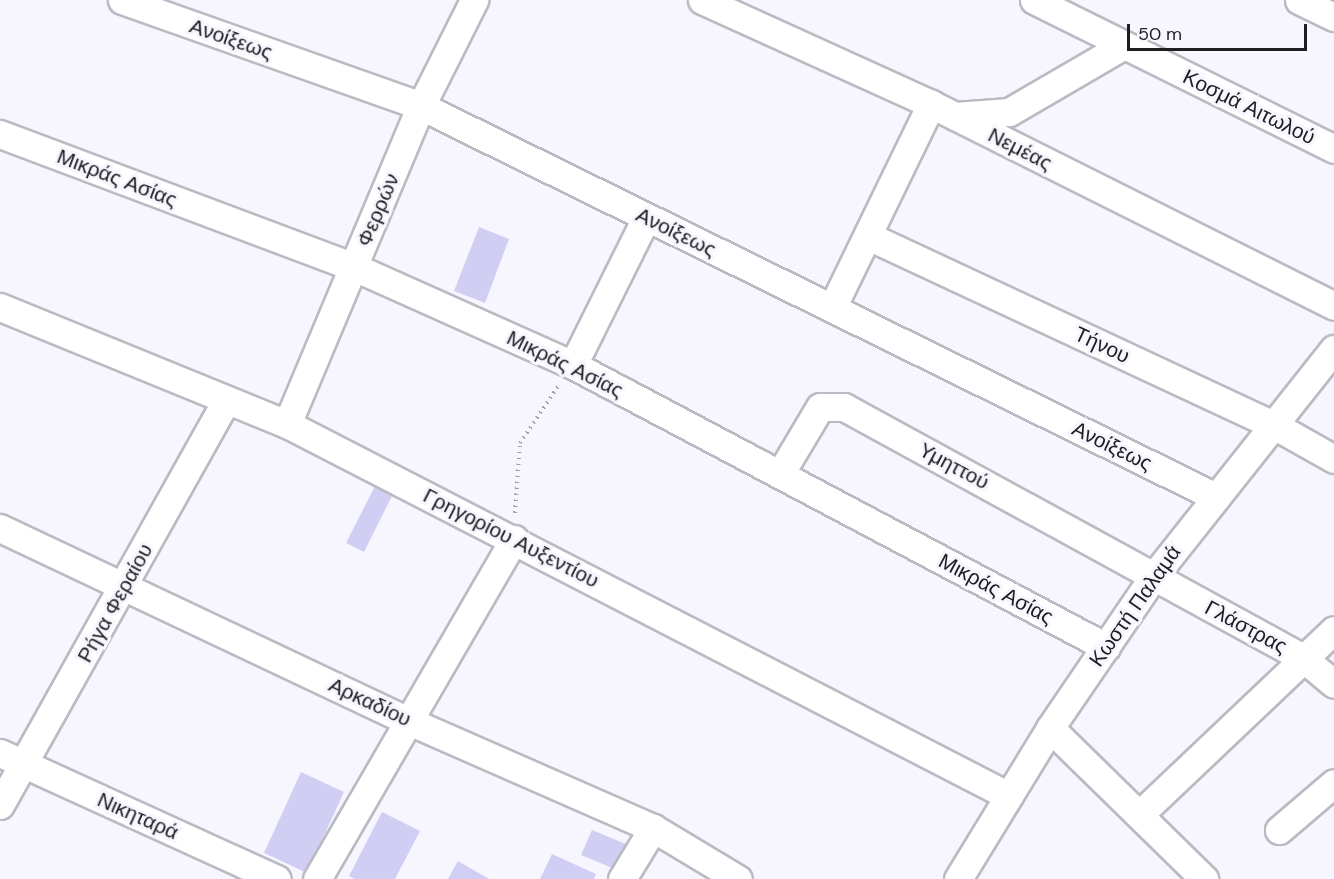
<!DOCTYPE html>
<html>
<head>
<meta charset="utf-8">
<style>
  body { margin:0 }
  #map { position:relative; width:1334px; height:879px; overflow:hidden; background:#f7f6fe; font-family:"DM Sans",sans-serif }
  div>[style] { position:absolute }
  .building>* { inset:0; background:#d1cef3 }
  .path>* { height:4px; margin-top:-2px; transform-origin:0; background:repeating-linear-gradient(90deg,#9e9ea4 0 1.5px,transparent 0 6px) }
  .roads { filter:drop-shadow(2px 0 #bbbac3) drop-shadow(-2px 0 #bbbac3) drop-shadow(0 2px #bbbac3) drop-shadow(0 -2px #bbbac3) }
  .minor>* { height:27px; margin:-13.5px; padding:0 13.5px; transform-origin:13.5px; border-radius:13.5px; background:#fff }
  span { translate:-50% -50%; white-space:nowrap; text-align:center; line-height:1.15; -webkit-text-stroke:6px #f7f6fe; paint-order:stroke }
  .street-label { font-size:21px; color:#1e1e21 }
  .scale { position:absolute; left:1127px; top:24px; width:180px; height:27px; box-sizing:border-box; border:3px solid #1e1e21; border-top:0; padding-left:8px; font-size:18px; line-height:21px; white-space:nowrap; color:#1e1e21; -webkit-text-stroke:4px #f7f6fe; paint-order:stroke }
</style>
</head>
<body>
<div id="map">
  <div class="building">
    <div style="clip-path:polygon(479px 227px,509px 239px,485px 303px,454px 291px)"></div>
    <div style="clip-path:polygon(376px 484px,393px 494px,364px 552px,346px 543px)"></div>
    <div style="clip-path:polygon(301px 772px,344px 792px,307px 873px,264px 853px)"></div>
    <div style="clip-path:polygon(382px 812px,420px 831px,395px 879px,355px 879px,349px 876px)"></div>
    <div style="clip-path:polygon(592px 830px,628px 845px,617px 870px,581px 855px)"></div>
    <div style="clip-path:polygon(552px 854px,596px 874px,594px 879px,540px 879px)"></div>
    <div style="clip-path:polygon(458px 861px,489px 879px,448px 879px)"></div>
  </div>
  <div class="path">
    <div style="left:515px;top:513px;width:70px;rotate:-85.9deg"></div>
    <div style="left:520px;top:443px;width:70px;rotate:-56.1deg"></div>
  </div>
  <div class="roads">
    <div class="minor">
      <div style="left:122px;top:0;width:317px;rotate:19.5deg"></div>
      <div style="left:421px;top:106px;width:886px;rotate:26.19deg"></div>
      <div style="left:702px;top:0;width:252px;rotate:24.4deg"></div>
      <div style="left:931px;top:104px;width:451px;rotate:26.6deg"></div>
      <div style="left:1034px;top:0;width:335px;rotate:26.4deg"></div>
      <div style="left:1299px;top:0;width:39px;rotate:26deg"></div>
      <div style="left:955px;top:116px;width:54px;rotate:-4.2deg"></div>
      <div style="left:1009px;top:112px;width:133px;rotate:-30.2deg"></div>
      <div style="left:0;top:134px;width:378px;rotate:20.6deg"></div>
      <div style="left:354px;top:267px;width:240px;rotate:24.1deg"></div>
      <div style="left:573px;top:365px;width:603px;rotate:27.88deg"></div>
      <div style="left:868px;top:236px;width:446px;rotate:25deg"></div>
      <div style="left:1272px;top:424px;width:71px;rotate:29.4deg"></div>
      <div style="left:0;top:307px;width:310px;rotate:22.2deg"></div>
      <div style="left:287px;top:424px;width:812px;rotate:27.26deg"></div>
      <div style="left:832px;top:308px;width:227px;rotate:-64.1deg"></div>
      <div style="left:573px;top:365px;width:164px;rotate:-63.6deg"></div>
      <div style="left:287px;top:424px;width:345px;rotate:-67.2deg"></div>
      <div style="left:421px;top:106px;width:119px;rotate:-63.4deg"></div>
      <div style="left:780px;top:474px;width:78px;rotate:-59.2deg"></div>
      <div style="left:820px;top:407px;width:24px"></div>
      <div style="left:844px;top:407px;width:523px;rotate:28.67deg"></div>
      <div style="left:1303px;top:658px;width:40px;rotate:40deg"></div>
      <div style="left:0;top:528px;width:452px;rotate:25.3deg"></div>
      <div style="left:409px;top:721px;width:266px;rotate:23.7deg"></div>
      <div style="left:653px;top:828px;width:99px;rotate:31deg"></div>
      <div style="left:1050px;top:728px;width:216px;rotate:44.4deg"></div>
      <div style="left:0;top:753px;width:304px;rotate:24.5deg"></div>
      <div style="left:0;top:805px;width:464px;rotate:-60.8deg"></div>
      <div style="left:1140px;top:814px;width:267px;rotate:-43.5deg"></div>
      <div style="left:1279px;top:830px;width:72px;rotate:-40.5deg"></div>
      <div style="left:317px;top:879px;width:393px;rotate:-59.9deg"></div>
      <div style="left:622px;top:879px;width:60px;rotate:-58.7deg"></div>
      <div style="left:958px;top:879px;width:177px;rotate:-58.6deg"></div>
      <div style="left:1050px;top:728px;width:183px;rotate:-55.7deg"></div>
      <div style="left:1153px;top:577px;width:291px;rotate:-51.6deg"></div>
    </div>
  </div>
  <div class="street-label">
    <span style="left:231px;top:39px;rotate:19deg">Ανοίξεως</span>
    <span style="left:1249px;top:107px;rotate:26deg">Κοσμά Αιτωλού</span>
    <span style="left:1020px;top:149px;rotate:27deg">Νεμέας</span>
    <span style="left:117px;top:178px;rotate:21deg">Μικράς Ασίας</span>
    <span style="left:378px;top:210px;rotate:-67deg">Φερρών</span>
    <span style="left:676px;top:232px;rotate:26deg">Ανοίξεως</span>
    <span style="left:1102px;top:345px;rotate:25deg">Τήνου</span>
    <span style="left:565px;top:364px;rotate:26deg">Μικράς Ασίας</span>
    <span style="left:1112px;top:446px;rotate:26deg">Ανοίξεως</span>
    <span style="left:954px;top:466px;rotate:28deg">Υμηττού</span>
    <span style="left:511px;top:538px;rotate:27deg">Γρηγορίου Αυξεντίου</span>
    <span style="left:996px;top:589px;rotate:28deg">Μικράς Ασίας</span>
    <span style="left:115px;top:603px;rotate:-61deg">Ρήγα Φεραίου</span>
    <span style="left:1135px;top:606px;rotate:-55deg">Κωστή Παλαμά</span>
    <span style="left:1246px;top:627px;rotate:28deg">Γλάστρας</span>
    <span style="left:370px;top:702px;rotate:25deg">Αρκαδίου</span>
    <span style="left:138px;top:816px;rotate:24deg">Νικηταρά</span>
  </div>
  <div class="scale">50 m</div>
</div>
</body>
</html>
